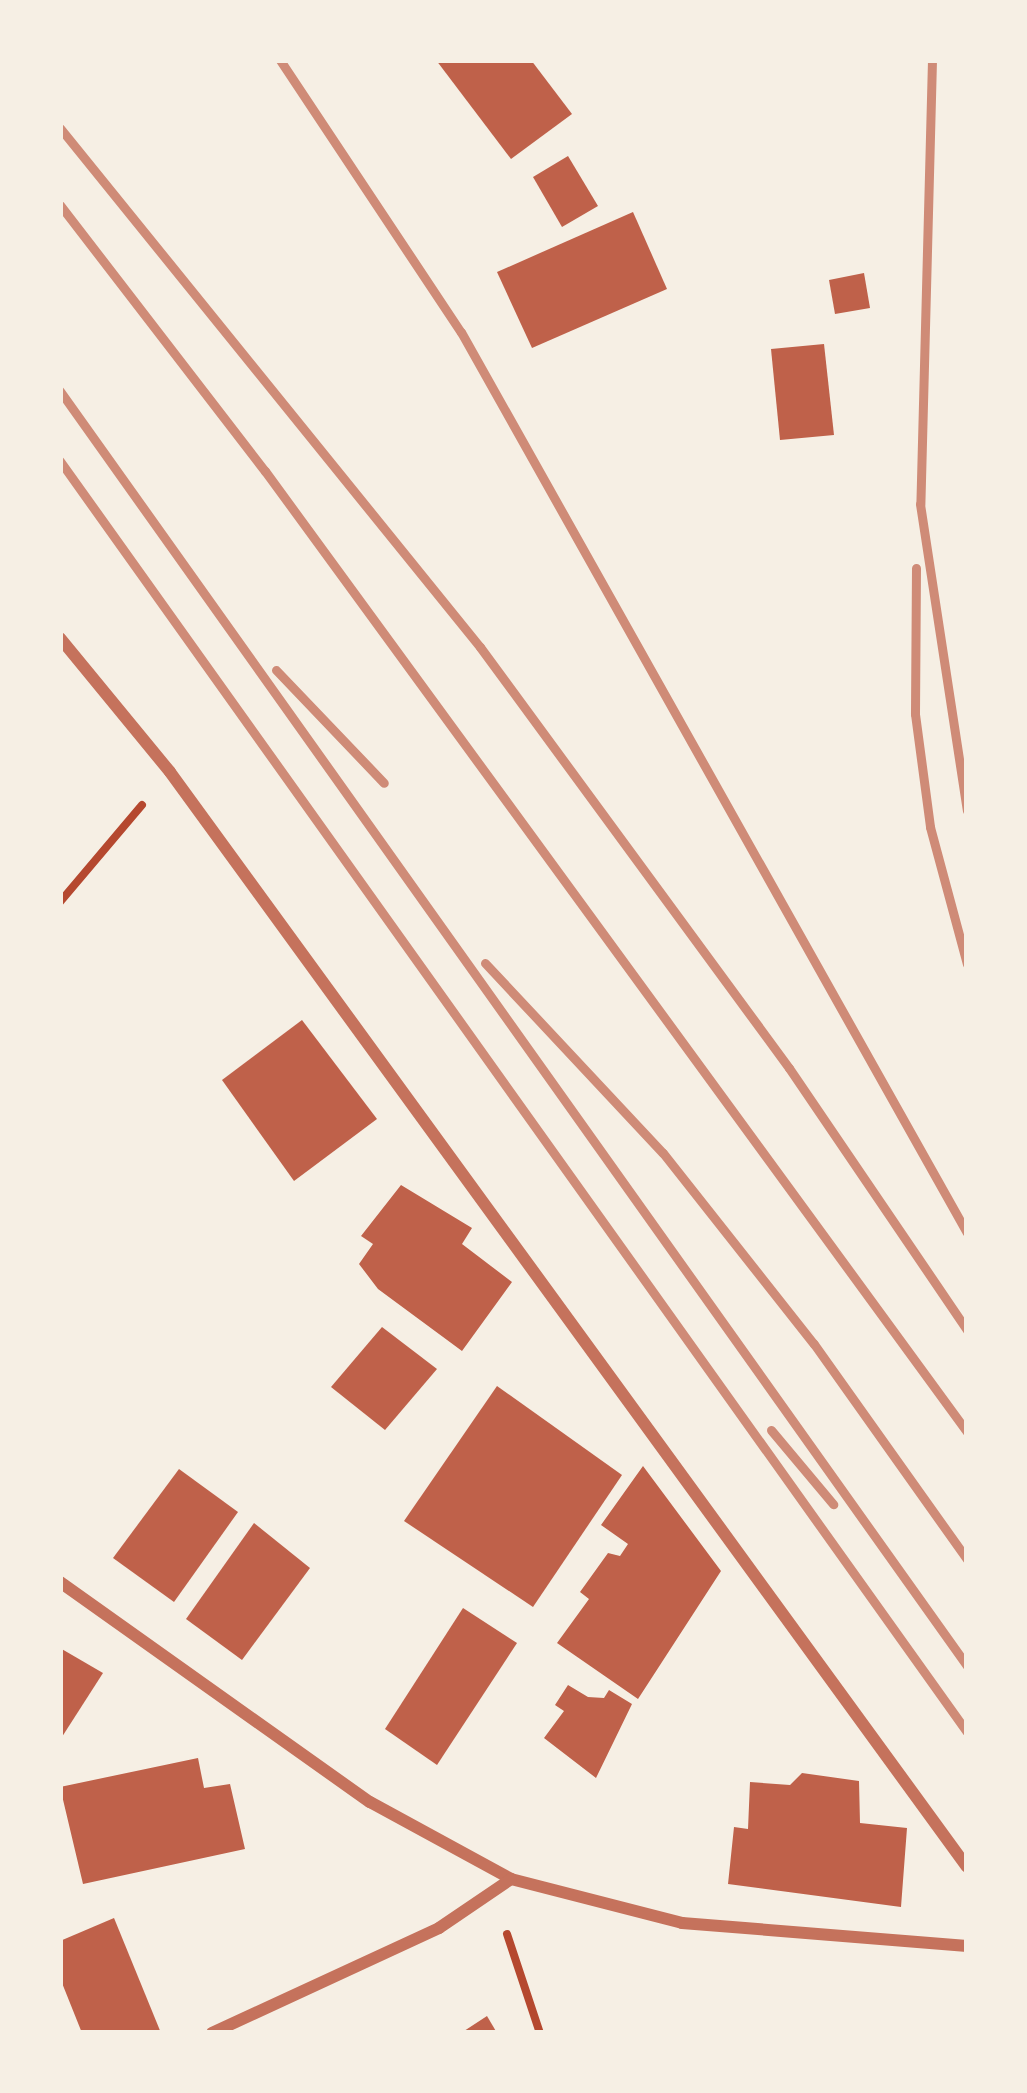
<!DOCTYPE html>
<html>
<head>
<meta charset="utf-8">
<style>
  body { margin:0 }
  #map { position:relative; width:1027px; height:2093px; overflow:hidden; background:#f6efe4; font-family:"Asap Condensed",sans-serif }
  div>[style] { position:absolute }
  .building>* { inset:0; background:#bf614a }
  .path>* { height:8px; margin:-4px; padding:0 4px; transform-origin:4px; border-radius:4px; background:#b5482f }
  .minor>* { height:12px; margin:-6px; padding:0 6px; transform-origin:6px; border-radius:6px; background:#c5725c }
  .rail>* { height:9px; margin:-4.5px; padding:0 4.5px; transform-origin:4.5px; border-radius:4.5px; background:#cf8b77 }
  span { translate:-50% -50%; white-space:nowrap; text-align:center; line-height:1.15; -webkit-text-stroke:9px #f6efe4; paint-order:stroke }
  .frame { position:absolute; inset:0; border:63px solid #f6efe4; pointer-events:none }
</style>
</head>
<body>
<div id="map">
  <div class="building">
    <div style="clip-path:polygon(436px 60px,531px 60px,572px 114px,511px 159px)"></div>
    <div style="clip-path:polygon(568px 156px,598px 206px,562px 227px,533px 177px)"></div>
    <div style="clip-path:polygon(633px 212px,667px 289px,532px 348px,497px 272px)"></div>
    <div style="clip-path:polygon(864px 273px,870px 308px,835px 314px,829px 280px)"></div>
    <div style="clip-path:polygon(824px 344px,834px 435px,780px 440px,771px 349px)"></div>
    <div style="clip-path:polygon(302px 1020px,377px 1119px,294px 1181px,222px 1080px)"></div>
    <div style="clip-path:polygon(401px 1185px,472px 1228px,462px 1244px,512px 1282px,462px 1351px,378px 1289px,359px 1264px,373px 1244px,361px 1236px)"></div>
    <div style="clip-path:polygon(382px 1327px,437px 1369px,385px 1430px,331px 1387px)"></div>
    <div style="clip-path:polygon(497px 1386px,622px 1475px,533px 1607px,404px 1521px)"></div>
    <div style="clip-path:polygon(643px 1466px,721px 1571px,638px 1699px,557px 1643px,589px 1599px,580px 1592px,608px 1553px,620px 1556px,628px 1544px,601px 1525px)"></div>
    <div style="clip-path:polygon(179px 1469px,238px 1512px,174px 1602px,113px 1558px)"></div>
    <div style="clip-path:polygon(254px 1523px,310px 1568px,242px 1660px,186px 1619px)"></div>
    <div style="clip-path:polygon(463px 1608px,517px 1643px,437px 1765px,385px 1729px)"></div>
    <div style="clip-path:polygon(60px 1648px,103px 1673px,60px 1740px)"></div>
    <div style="clip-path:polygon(568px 1685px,588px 1697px,604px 1698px,609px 1690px,632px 1704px,596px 1778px,544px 1738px,564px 1711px,555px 1705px)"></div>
    <div style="clip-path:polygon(198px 1758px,204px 1788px,230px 1784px,245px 1849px,83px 1884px,60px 1787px)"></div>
    <div style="clip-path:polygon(802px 1773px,859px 1781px,860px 1823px,907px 1828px,901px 1907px,728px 1884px,734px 1827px,748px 1829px,750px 1782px,790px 1785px)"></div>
    <div style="clip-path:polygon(114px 1918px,161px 2033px,82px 2033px,60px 1978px,60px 1941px)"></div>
    <div style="clip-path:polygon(487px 2016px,497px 2033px,461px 2033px)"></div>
  </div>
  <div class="path">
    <div style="left:60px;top:902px;width:127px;rotate:-49.8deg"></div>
    <div style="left:507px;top:1934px;width:104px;rotate:71.6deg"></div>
  </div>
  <div class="minor">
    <div style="left:60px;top:638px;width:173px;rotate:50.6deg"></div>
    <div style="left:170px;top:772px;width:1354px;rotate:53.95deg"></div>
    <div style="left:60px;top:1582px;width:380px;rotate:35.4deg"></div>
    <div style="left:370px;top:1802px;width:161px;rotate:28.6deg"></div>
    <div style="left:511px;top:1879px;width:177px;rotate:14.4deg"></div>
    <div style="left:682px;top:1923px;width:286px;rotate:4.6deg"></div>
    <div style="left:212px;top:2033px;width:250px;rotate:-24.8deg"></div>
    <div style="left:439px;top:1928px;width:87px;rotate:-34.2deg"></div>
  </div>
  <div class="rail">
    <div style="left:280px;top:60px;width:327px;rotate:56.4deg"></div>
    <div style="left:461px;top:332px;width:1033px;rotate:60.68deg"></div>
    <div style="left:932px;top:60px;width:444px;rotate:91.5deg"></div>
    <div style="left:920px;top:504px;width:310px;rotate:81.3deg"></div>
    <div style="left:60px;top:128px;width:668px;rotate:51.02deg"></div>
    <div style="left:480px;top:647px;width:522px;rotate:53.72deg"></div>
    <div style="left:789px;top:1068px;width:317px;rotate:55.8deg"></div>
    <div style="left:60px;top:205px;width:336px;rotate:52.4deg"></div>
    <div style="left:265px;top:471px;width:1190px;rotate:53.85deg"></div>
    <div style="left:60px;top:391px;width:1565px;rotate:54.57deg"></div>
    <div style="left:60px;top:461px;width:1561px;rotate:54.49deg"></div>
    <div style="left:916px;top:568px;width:146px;rotate:90.4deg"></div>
    <div style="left:915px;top:714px;width:114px;rotate:82.4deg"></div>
    <div style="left:930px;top:827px;width:142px;rotate:74.9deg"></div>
    <div style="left:276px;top:670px;width:156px;rotate:46.3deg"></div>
    <div style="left:485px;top:963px;width:260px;rotate:46.9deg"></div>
    <div style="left:663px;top:1153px;width:243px;rotate:51.7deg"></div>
    <div style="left:814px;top:1344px;width:264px;rotate:54.6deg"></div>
    <div style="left:771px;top:1430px;width:97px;rotate:50deg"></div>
  </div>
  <div class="frame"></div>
</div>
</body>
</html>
